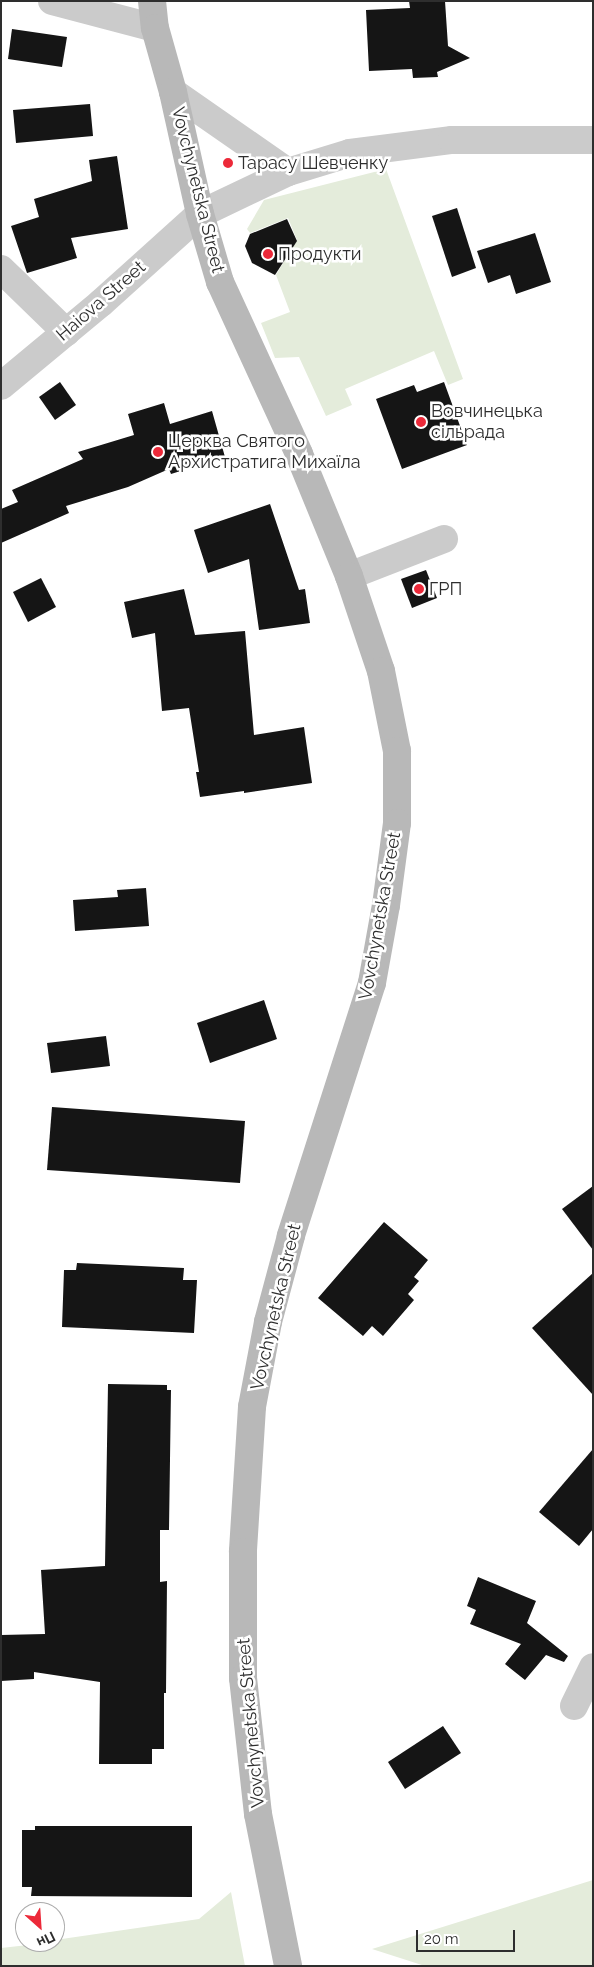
<!DOCTYPE html>
<html>
<head>
<meta charset="utf-8">
<style>
  body { margin:0 }
  #map { position:relative; width:594px; height:1967px; overflow:hidden; background:#fff; font-family:Raleway,sans-serif }
  div>[style] { position:absolute }
  .green>* { inset:0; background:#e4ecdb }
  .building>* { inset:0; background:#151515 }
  .street>* { height:28px; margin:-14px; padding:0 14px; transform-origin:14px; border-radius:14px; background:#cbcbcb }
  .secondary>* { height:28px; margin:-14px; padding:0 14px; transform-origin:14px; border-radius:14px; background:#b8b8b8 }
  .dots>* { width:14px; height:14px; translate:-50% -50%; box-sizing:border-box; border:2px solid #fff; border-radius:50% }
  span { translate:-50% -50%; white-space:nowrap; text-align:center; line-height:1.15; -webkit-text-stroke:5px #fff; paint-order:stroke }
  .poi-label { font-size:18px; color:#2e2e2e }
  .left { translate:0 -50%; text-align:left }
  .street-label { font-size:18px; color:#2e2e2e }
  .frame { position:absolute; inset:0; border:2px solid #2e2e2e; pointer-events:none }
  .north { position:absolute; left:15px; top:1902px; width:50px; height:50px; box-sizing:border-box; background:#fff; border:1px solid #ababab; border-radius:50%; rotate:154deg; font-size:14px; font-weight:700; line-height:20px; text-align:center; color:#2e2e2e }
  .north::after { content:''; display:block; margin:auto; width:18px; height:22px; background:#ec2939; clip-path:polygon(50% 0,100% 100%,50% 72%,0 100%) }
  .scale { position:absolute; left:416px; top:1930px; width:99px; height:22px; box-sizing:border-box; border:2px solid #2e2e2e; border-top:0; padding-left:6px; font-size:15px; line-height:18px; white-space:nowrap; color:#2e2e2e; -webkit-text-stroke:4px #fff; paint-order:stroke }
</style>
</head>
<body>
<div id="map">
  <div class="green">
    <div style="clip-path:polygon(386px 169px,463px 379px,448px 385px,434px 351px,345px 389px,352px 405px,326px 416px,299px 357px,275px 358px,261px 323px,290px 312px,276px 275px,297px 240px,288px 218px,250px 233px,247px 229px,264px 200px)"></div>
    <div style="clip-path:polygon(593px 1880px,593px 1966px,425px 1966px,372px 1949px)"></div>
    <div style="clip-path:polygon(231px 1892px,245px 1966px,1px 1966px,1px 1948px,55px 1942px,55px 1940px,199px 1919px)"></div>
  </div>
  <div class="building">
    <div style="clip-path:polygon(409px 1px,445px 1px,448px 46px,470px 58px,437px 72px,438px 77px,413px 78px,412px 69px,369px 71px,366px 10px,410px 8px)"></div>
    <div style="clip-path:polygon(12px 29px,67px 37px,62px 67px,8px 59px)"></div>
    <div style="clip-path:polygon(90px 104px,93px 136px,16px 143px,13px 110px)"></div>
    <div style="clip-path:polygon(117px 156px,128px 229px,71px 238px,77px 258px,27px 273px,11px 226px,39px 217px,34px 199px,92px 181px,89px 160px)"></div>
    <div style="clip-path:polygon(457px 208px,476px 268px,452px 277px,432px 216px)"></div>
    <div style="clip-path:polygon(287px 219px,297px 241px,275px 275px,252px 263px,245px 246px,250px 234px)"></div>
    <div style="clip-path:polygon(535px 233px,551px 282px,516px 294px,510px 275px,488px 283px,477px 251px)"></div>
    <div style="clip-path:polygon(60px 382px,76px 405px,55px 420px,39px 397px)"></div>
    <div style="clip-path:polygon(444px 382px,467px 445px,402px 469px,376px 399px,414px 385px,417px 392px)"></div>
    <div style="clip-path:polygon(164px 403px,170px 424px,212px 411px,225px 457px,171px 474px,169px 469px,128px 487px,66px 506px,69px 513px,1px 543px,1px 509px,18px 502px,12px 490px,83px 459px,78px 452px,134px 435px,128px 414px)"></div>
    <div style="clip-path:polygon(270px 504px,299px 590px,305px 589px,310px 623px,259px 630px,249px 559px,208px 573px,194px 530px)"></div>
    <div style="clip-path:polygon(426px 570px,437px 598px,412px 608px,401px 579px)"></div>
    <div style="clip-path:polygon(41px 578px,56px 607px,28px 622px,13px 592px)"></div>
    <div style="clip-path:polygon(184px 589px,195px 635px,245px 631px,254px 735px,304px 727px,312px 783px,244px 793px,244px 791px,200px 797px,196px 772px,199px 772px,189px 708px,162px 711px,155px 633px,132px 638px,124px 602px)"></div>
    <div style="clip-path:polygon(146px 888px,149px 926px,75px 931px,73px 900px,118px 897px,117px 890px)"></div>
    <div style="clip-path:polygon(264px 1000px,277px 1039px,210px 1063px,197px 1023px)"></div>
    <div style="clip-path:polygon(106px 1036px,110px 1066px,51px 1073px,47px 1043px)"></div>
    <div style="clip-path:polygon(52px 1107px,245px 1121px,240px 1183px,47px 1170px)"></div>
    <div style="clip-path:polygon(593px 1186px,593px 1250px,562px 1209px)"></div>
    <div style="clip-path:polygon(384px 1222px,428px 1260px,414px 1277px,419px 1281px,408px 1294px,414px 1300px,383px 1336px,372px 1326px,363px 1336px,318px 1298px)"></div>
    <div style="clip-path:polygon(77px 1263px,184px 1268px,183px 1280px,197px 1280px,194px 1333px,62px 1327px,64px 1270px,76px 1270px)"></div>
    <div style="clip-path:polygon(593px 1273px,593px 1395px,532px 1328px)"></div>
    <div style="clip-path:polygon(108px 1384px,167px 1385px,167px 1390px,171px 1390px,169px 1530px,160px 1530px,160px 1582px,167px 1581px,166px 1693px,164px 1693px,164px 1749px,152px 1749px,152px 1764px,99px 1764px,100px 1682px,34px 1672px,34px 1679px,1px 1681px,1px 1635px,45px 1634px,41px 1570px,105px 1566px)"></div>
    <div style="clip-path:polygon(593px 1449px,593px 1529px,579px 1546px,539px 1512px)"></div>
    <div style="clip-path:polygon(478px 1577px,536px 1601px,527px 1623px,568px 1656px,564px 1662px,546px 1655px,525px 1680px,505px 1664px,521px 1644px,470px 1624px,476px 1610px,467px 1606px)"></div>
    <div style="clip-path:polygon(443px 1726px,461px 1753px,405px 1789px,388px 1762px)"></div>
    <div style="clip-path:polygon(35px 1826px,192px 1826px,192px 1897px,31px 1896px,32px 1887px,22px 1887px,22px 1830px,35px 1830px)"></div>
  </div>
  <div class="street">
    <div style="left:52px;top:1px;width:106px;rotate:14.7deg"></div>
    <div style="left:173px;top:92px;width:140px;rotate:34.8deg"></div>
    <div style="left:1px;top:269px;width:91px;rotate:44.1deg"></div>
    <div style="left:1px;top:386px;width:130px;rotate:-39.7deg"></div>
    <div style="left:101px;top:303px;width:133px;rotate:-42deg"></div>
    <div style="left:200px;top:214px;width:98px;rotate:-25.5deg"></div>
    <div style="left:288px;top:172px;width:65px;rotate:-17deg"></div>
    <div style="left:350px;top:153px;width:103px;rotate:-7.3deg"></div>
    <div style="left:452px;top:140px;width:141px"></div>
    <div style="left:349px;top:576px;width:102px;rotate:-21.3deg"></div>
    <div style="left:574px;top:1706px;width:43px;rotate:-64deg"></div>
  </div>
  <div class="secondary">
    <div style="left:152px;top:1px;width:27px;rotate:84deg"></div>
    <div style="left:155px;top:28px;width:66px;rotate:74.3deg"></div>
    <div style="left:173px;top:92px;width:125px;rotate:77.5deg"></div>
    <div style="left:200px;top:214px;width:71px;rotate:73.6deg"></div>
    <div style="left:220px;top:282px;width:189px;rotate:65.3deg"></div>
    <div style="left:299px;top:454px;width:132px;rotate:67.7deg"></div>
    <div style="left:349px;top:576px;width:100px;rotate:71.4deg"></div>
    <div style="left:381px;top:671px;width:82px;rotate:78.7deg"></div>
    <div style="left:397px;top:751px;width:72px;rotate:90deg"></div>
    <div style="left:397px;top:823px;width:83px;rotate:97.6deg"></div>
    <div style="left:386px;top:905px;width:79px;rotate:100.2deg"></div>
    <div style="left:372px;top:983px;width:266px;rotate:107.8deg"></div>
    <div style="left:291px;top:1236px;width:89px;rotate:105deg"></div>
    <div style="left:268px;top:1322px;width:86px;rotate:100.7deg"></div>
    <div style="left:252px;top:1407px;width:145px;rotate:93.6deg"></div>
    <div style="left:243px;top:1552px;width:126px;rotate:90deg"></div>
    <div style="left:243px;top:1678px;width:137px;rotate:83.7deg"></div>
    <div style="left:258px;top:1814px;width:155px;rotate:78.8deg"></div>
  </div>
  <div class="dots">
    <div style="left:228px;top:163px;background:#ec2939"></div>
    <div style="left:268px;top:254px;background:#ec2939"></div>
    <div style="left:421px;top:422px;background:#ec2939"></div>
    <div style="left:158px;top:452px;background:#ec2939"></div>
    <div style="left:419px;top:589px;background:#ec2939"></div>
  </div>
  <div class="poi-label">
    <span class="left" style="left:238px;top:163px">Тарасу Шевченку</span>
    <span class="left" style="left:278px;top:254px">Продукти</span>
    <span class="left" style="left:431px;top:422px">Вовчинецька<br>сільрада</span>
    <span class="left" style="left:168px;top:452px">Церква Святого<br>Архистратига Михаїла</span>
    <span class="left" style="left:429px;top:589px">ГРП</span>
  </div>
  <div class="street-label">
    <span style="left:198px;top:190px;rotate:76deg">Vovchynetska Street</span>
    <span style="left:101px;top:301px;rotate:-41deg">Haiova Street</span>
    <span style="left:380px;top:916px;rotate:-80deg">Vovchynetska Street</span>
    <span style="left:276px;top:1307px;rotate:-77deg">Vovchynetska Street</span>
    <span style="left:251px;top:1723px;rotate:-95deg">Vovchynetska Street</span>
  </div>
  <div class="frame"></div>
  <div class="north">Пн</div>
  <div class="scale">20 m</div>
</div>
</body>
</html>
